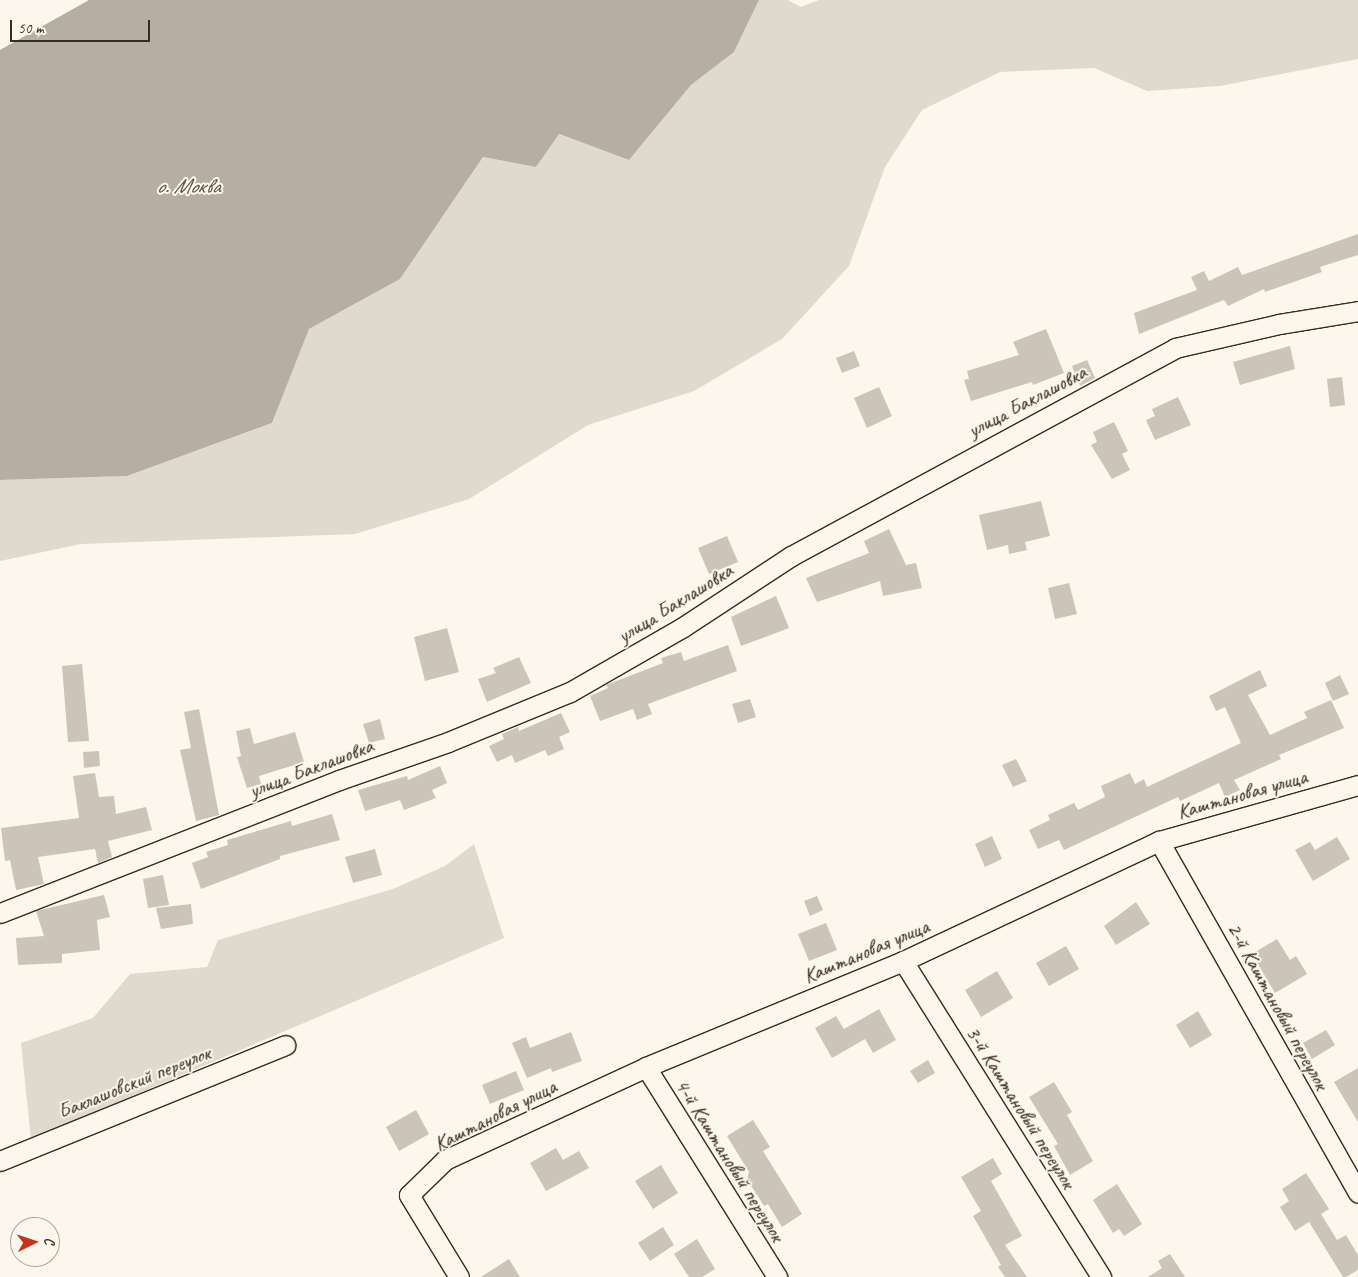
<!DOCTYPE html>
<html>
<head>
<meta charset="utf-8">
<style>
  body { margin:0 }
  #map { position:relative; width:1358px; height:1277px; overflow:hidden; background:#fbf7ec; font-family:Caveat,sans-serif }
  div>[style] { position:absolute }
  .green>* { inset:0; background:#dfd9ce }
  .water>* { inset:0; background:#b6aea2 }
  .building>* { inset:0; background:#ccc4b9 }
  .roads { filter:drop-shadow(1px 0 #3b2a1e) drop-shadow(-1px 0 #3b2a1e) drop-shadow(0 1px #3b2a1e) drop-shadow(0 -1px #3b2a1e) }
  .minor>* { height:19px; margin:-9.5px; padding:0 9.5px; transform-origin:9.5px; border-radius:9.5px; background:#fbf7ec }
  span { translate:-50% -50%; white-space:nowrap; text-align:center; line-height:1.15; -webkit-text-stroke:4px #fbf7ec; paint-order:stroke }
  .street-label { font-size:21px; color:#3b2a1e }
  .water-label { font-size:22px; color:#605246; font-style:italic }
  .north { position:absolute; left:10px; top:1217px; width:50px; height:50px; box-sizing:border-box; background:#fbf7ec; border:1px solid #aea59a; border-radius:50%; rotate:86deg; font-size:14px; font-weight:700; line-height:20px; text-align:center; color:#3b2a1e }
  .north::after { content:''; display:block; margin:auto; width:18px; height:22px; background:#c8321e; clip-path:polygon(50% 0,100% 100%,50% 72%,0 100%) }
  .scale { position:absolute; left:10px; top:20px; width:140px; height:22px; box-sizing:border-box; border:2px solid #3b2a1e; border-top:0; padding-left:6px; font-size:15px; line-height:18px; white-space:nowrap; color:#3b2a1e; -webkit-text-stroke:4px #fbf7ec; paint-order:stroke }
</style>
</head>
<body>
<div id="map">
  <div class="green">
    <div style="clip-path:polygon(759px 0,788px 0,801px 7px,819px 0,1358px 0,1358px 59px,1220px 86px,1147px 91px,1094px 68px,1000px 72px,922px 110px,885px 167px,849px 266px,782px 339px,694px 391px,588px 425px,469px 499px,355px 534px,81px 544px,0 561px,0 480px,127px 476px,272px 423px,309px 329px,400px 279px,483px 157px,536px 167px,558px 134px,629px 160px,691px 85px,734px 52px)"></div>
    <div style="clip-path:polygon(474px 844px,504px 938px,31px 1139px,21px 1043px,93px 1018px,130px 974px,207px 967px,218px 940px,393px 889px,445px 866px)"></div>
  </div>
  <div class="water">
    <div style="clip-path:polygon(89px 0,759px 0,734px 52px,691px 85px,629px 160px,559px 134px,536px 167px,483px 157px,400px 279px,309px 329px,272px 423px,127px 476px,0 480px,0 50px)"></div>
  </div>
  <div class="building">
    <div style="clip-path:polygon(1358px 234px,1358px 255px,1320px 267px,1322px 272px,1265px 292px,1264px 289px,1228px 306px,1224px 300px,1139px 334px,1134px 313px,1197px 290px,1191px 277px,1204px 271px,1209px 281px,1238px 267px,1242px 275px)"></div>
    <div style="clip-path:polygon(1046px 329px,1064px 373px,1033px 385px,1032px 382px,971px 401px,964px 380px,969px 379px,967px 371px,1019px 355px,1013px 342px)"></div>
    <div style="clip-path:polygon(1290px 346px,1295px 369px,1240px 385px,1233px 362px)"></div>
    <div style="clip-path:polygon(854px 351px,860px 366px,842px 373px,836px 358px)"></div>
    <div style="clip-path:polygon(1087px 360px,1095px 378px,1080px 386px,1072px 366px)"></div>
    <div style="clip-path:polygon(1342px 377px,1345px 405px,1330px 407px,1327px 379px)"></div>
    <div style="clip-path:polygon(879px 387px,892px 416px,867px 428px,854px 398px)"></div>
    <div style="clip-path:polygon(1178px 397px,1191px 425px,1155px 440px,1146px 420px,1155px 416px,1152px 409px)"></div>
    <div style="clip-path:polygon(1114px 422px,1128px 451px,1122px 454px,1130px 470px,1112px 479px,1091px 445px,1097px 442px,1093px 432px)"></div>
    <div style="clip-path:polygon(1041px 501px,1050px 536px,1025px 542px,1027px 550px,1009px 554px,1008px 545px,987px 550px,979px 515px)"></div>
    <div style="clip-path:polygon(889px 529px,906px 565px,916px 563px,922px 588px,883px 596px,880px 581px,817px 602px,806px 578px,869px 553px,864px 541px)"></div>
    <div style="clip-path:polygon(727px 536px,738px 562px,709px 574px,698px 548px)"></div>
    <div style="clip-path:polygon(1069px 583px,1077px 614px,1055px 619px,1048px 588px)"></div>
    <div style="clip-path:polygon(776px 596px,789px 628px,741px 646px,731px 617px)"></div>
    <div style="clip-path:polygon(447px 628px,459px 672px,425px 681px,414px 637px)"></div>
    <div style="clip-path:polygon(728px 645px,737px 671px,648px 704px,652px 714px,637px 720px,633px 709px,600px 721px,590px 696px,608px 688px,606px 685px,663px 663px,661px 658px,681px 652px,684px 661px)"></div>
    <div style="clip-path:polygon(519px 657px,531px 683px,487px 702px,478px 679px,496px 673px,493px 668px)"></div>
    <div style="clip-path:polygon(82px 664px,89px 741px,68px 742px,62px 666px)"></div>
    <div style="clip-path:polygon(1260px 670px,1267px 686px,1248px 695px,1270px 735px,1307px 718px,1304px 712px,1331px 700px,1344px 728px,1279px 755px,1281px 759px,1234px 780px,1240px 790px,1225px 797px,1219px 783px,1180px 801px,1178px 797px,1064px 850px,1059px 840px,1038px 849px,1029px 830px,1050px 820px,1048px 815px,1074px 803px,1078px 810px,1105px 797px,1101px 786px,1130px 773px,1135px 784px,1144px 779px,1147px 787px,1241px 743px,1225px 707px,1216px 711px,1209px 696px)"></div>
    <div style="clip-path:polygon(1340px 675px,1349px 694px,1333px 701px,1325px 683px)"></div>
    <div style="clip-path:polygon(750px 699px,756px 717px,738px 723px,732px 704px)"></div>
    <div style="clip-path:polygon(199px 709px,219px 815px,196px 821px,180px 750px,191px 748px,184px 712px)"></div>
    <div style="clip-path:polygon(561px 713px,570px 732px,559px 737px,564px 749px,548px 756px,545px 750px,515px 763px,512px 755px,497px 762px,489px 746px,504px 739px,502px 734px,518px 727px,519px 731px)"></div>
    <div style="clip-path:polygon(380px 719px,385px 739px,369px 743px,363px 724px)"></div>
    <div style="clip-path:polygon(250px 728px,254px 744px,295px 732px,304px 762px,259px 776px,261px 784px,247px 788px,237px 757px,241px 756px,236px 731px)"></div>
    <div style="clip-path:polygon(99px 751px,100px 766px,84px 768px,83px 752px)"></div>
    <div style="clip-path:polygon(1016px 759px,1027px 781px,1013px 787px,1002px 765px)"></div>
    <div style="clip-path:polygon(440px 766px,447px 783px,432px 790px,436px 798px,404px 810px,400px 800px,365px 811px,358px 790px,407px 776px,408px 780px)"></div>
    <div style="clip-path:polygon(95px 773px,99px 797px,114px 796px,116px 814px,146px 807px,152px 830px,108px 841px,112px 857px,98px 863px,95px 849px,38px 857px,44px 884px,16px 890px,10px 860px,5px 861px,1px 828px,79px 818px,73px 776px)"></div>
    <div style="clip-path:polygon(332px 814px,340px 840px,280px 856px,280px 859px,201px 889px,192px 863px,208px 857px,206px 852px,228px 845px,227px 840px,291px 821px,292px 826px)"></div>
    <div style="clip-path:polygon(992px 836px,1002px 859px,985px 867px,975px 844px)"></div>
    <div style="clip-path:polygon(1337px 837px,1350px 859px,1313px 881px,1295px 850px,1310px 842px,1315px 850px)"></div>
    <div style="clip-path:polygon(375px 849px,382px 875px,353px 883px,345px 857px)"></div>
    <div style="clip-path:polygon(163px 875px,169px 905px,148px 908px,143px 879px)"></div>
    <div style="clip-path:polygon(104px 895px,110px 917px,97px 920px,100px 950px,62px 954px,62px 963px,18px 965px,16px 938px,44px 936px,36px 911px)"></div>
    <div style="clip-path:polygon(817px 896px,823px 910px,810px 916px,804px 901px)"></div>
    <div style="clip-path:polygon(1136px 902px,1150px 924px,1116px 945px,1104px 926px)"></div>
    <div style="clip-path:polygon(191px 904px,193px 924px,161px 929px,156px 908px)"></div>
    <div style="clip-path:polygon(826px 923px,837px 950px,809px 961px,798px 934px)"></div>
    <div style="clip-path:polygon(1277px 939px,1290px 960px,1296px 956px,1307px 974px,1275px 993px,1252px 954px)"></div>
    <div style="clip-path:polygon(1066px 946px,1079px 969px,1049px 986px,1036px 963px)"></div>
    <div style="clip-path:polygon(997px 971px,1013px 998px,981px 1017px,965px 990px)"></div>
    <div style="clip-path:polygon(879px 1009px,896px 1040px,873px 1053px,865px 1039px,832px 1058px,815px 1028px,836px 1016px,844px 1029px)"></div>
    <div style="clip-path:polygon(1198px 1011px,1212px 1035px,1190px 1048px,1176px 1025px)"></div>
    <div style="clip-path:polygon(1326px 1030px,1335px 1045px,1312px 1059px,1303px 1043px)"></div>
    <div style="clip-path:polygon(571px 1032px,582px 1061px,552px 1072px,551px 1068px,527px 1078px,512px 1043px,526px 1037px,530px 1048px)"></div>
    <div style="clip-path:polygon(928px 1060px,935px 1073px,918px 1083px,910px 1071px)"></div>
    <div style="clip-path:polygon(1358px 1068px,1358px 1122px,1334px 1082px)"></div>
    <div style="clip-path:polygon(516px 1071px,524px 1090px,490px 1104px,482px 1085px)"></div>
    <div style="clip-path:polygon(1054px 1082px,1072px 1112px,1067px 1115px,1093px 1161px,1070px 1175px,1054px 1146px,1058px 1144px,1029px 1097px)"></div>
    <div style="clip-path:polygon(416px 1110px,429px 1134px,399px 1151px,386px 1127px)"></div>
    <div style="clip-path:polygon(753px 1120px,770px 1147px,763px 1151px,802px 1214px,782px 1227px,768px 1204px,764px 1206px,747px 1179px,749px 1172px,727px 1136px)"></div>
    <div style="clip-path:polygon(556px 1148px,563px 1160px,579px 1151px,589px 1168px,546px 1191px,530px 1163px)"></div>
    <div style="clip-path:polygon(993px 1158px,1002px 1174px,991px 1181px,1022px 1236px,1005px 1245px,1027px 1277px,1005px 1277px,998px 1267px,1001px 1265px,973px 1216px,981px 1211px,961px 1177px)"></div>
    <div style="clip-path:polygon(661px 1165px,678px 1193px,653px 1209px,635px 1181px)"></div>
    <div style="clip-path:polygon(1306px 1173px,1329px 1209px,1321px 1214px,1337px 1240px,1346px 1235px,1358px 1255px,1358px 1270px,1346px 1277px,1343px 1277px,1309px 1222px,1295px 1231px,1280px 1207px,1289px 1201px,1282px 1189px)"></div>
    <div style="clip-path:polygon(1117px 1184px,1142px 1224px,1124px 1236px,1119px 1229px,1113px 1233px,1093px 1200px)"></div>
    <div style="clip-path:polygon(663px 1227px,674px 1245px,650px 1261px,638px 1243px)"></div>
    <div style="clip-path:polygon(697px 1239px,715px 1269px,702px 1277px,689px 1277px,674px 1254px)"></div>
    <div style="clip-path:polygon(1170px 1254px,1185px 1277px,1148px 1277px,1162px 1268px,1158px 1261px)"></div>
    <div style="clip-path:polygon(509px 1259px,520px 1277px,481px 1277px)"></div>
  </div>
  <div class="roads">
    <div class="minor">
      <div style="left:1159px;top:841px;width:404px;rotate:60.5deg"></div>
      <div style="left:0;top:913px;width:364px;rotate:-21.4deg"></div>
      <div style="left:339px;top:780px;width:115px;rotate:-19.2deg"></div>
      <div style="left:448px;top:742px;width:132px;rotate:-22.3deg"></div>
      <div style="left:570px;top:692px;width:130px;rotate:-29.9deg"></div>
      <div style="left:683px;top:627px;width:129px;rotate:-33.3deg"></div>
      <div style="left:791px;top:556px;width:437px;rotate:-28.4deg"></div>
      <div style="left:1175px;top:348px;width:107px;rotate:-13deg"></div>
      <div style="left:1279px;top:324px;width:80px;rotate:-9.3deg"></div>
      <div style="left:903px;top:961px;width:373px;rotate:57.9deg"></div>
      <div style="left:646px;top:1067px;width:248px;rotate:58deg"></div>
      <div style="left:0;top:1161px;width:308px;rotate:-22.1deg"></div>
      <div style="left:459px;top:1277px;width:96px;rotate:-121.4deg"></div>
      <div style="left:409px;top:1195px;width:50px;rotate:-44.2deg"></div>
      <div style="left:445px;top:1160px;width:221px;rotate:-24.8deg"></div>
      <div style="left:646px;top:1067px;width:278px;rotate:-22.4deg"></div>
      <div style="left:903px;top:961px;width:283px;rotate:-25.1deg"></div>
      <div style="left:1159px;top:841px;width:207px;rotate:-15.7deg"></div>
    </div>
  </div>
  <div class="street-label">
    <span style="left:1027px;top:401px;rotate:-28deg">улица Баклашовка</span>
    <span style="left:675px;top:603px;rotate:-32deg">улица Баклашовка</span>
    <span style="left:311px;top:768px;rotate:-21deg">улица Баклашовка</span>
    <span style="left:1242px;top:794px;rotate:-16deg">Каштановая улица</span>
    <span style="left:866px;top:951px;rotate:-23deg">Каштановая улица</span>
    <span style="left:1278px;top:1006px;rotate:61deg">2-й Каштановый переулок</span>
    <span style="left:134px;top:1082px;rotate:-22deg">Баклашовский переулок</span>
    <span style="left:1021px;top:1107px;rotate:58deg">3-й Каштановый переулок</span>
    <span style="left:495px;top:1115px;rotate:-27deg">Каштановая улица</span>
    <span style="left:730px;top:1160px;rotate:58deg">4-й Каштановый переулок</span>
  </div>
  <div class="water-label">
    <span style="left:188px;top:187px">о. Моква</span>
  </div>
  <div class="north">С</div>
  <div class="scale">50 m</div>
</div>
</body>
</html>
